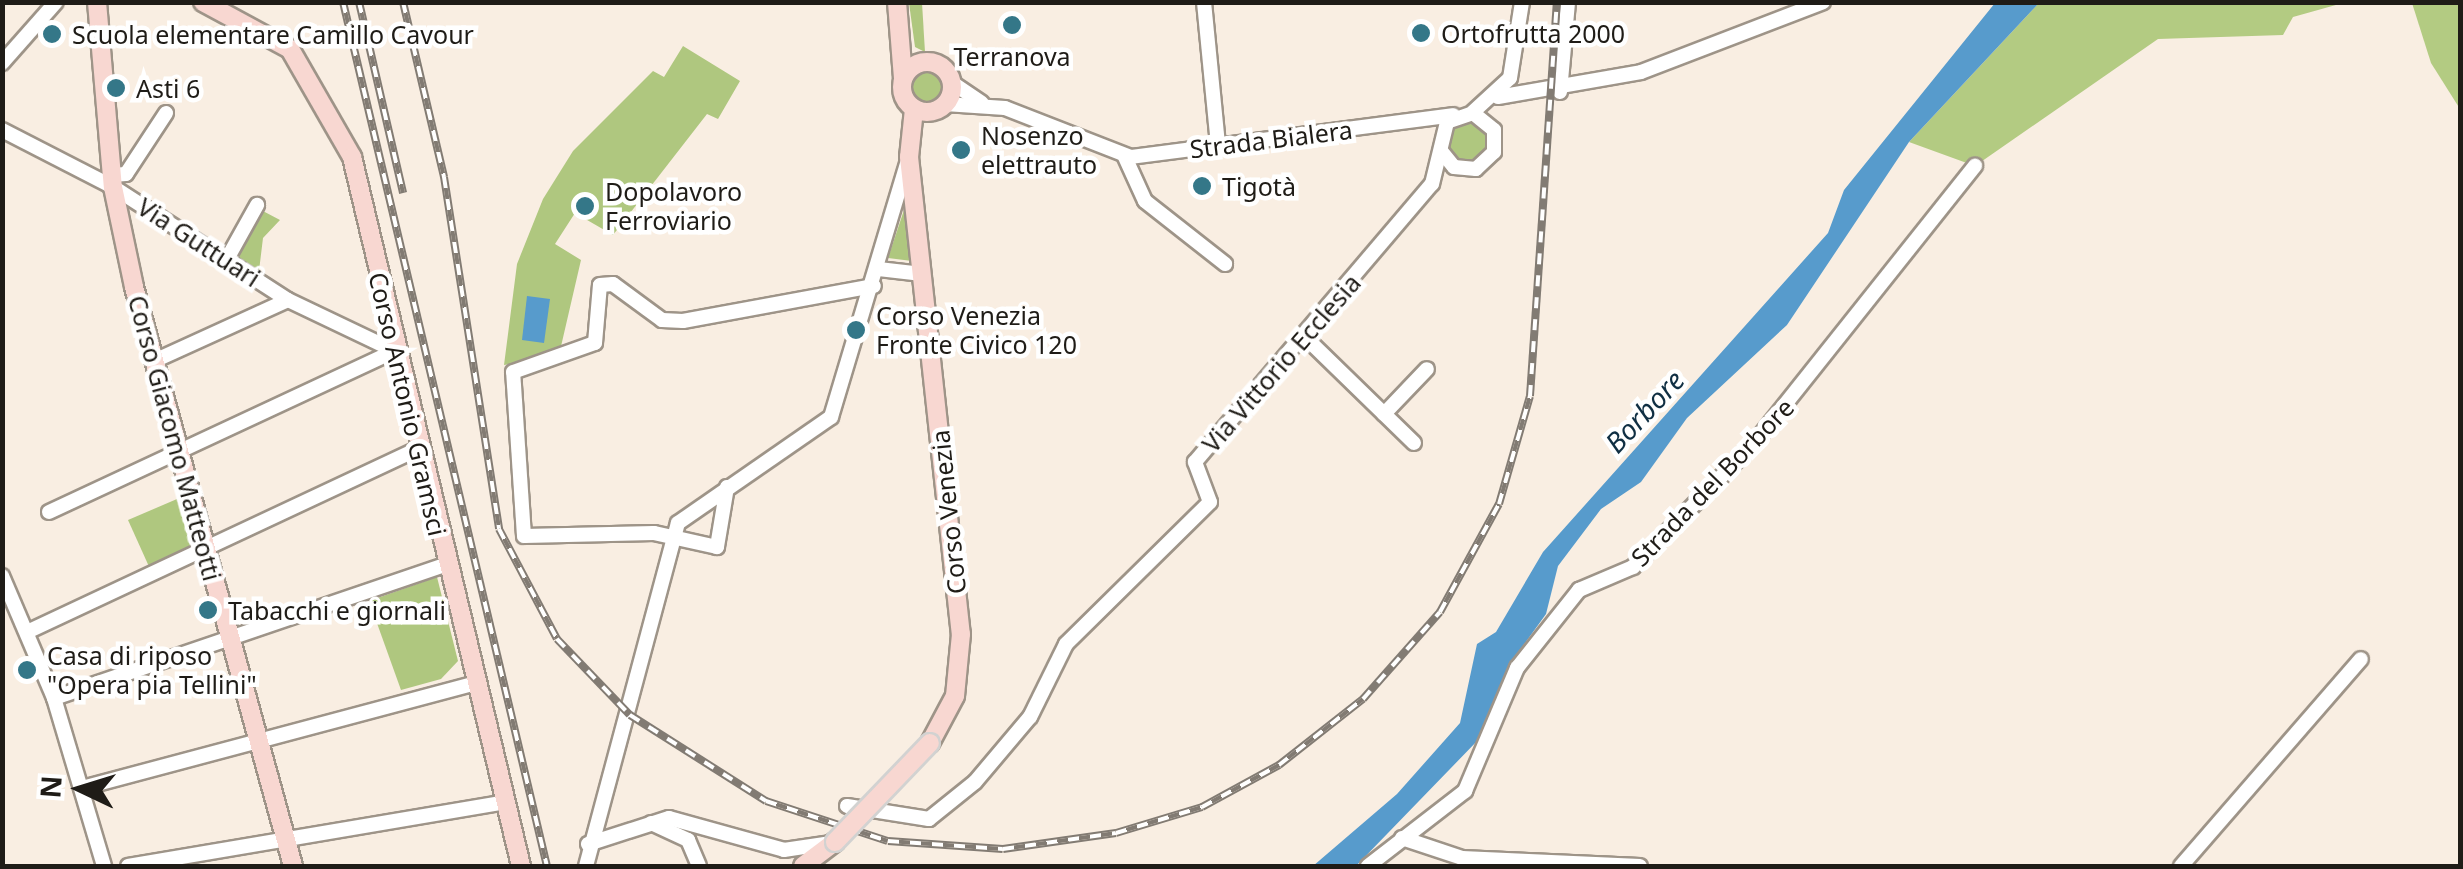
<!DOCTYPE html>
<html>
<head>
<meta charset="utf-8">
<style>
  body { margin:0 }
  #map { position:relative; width:2463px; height:869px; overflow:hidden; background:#f9eee2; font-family:"Noto Sans",sans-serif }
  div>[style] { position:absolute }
  .green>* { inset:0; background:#afc77f }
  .round { border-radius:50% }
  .forest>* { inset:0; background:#b3cb82 }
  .water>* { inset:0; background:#579bcc }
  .roads { filter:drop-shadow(2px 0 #9e9488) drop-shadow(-2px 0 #9e9488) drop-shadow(0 2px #9e9488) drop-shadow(0 -2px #9e9488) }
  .minor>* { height:14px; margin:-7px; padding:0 7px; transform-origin:7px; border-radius:7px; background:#fff }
  .major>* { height:18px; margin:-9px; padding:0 9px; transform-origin:9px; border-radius:9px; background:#f8d7d1 }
  .major>.ring { margin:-9px; padding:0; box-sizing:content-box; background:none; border:18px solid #f8d7d1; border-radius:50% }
  .rail>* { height:8px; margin-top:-4px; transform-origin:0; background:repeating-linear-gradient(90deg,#fff 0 11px,#827b73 0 22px); box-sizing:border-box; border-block:2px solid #827b73 }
  .bridges { filter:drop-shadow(2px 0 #d2d2d1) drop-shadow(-2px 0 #d2d2d1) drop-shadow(0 2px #d2d2d1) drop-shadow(0 -2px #d2d2d1) }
  .major-bridge>* { height:18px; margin:-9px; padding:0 9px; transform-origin:9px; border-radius:9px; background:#f8d7d1 }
  .dots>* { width:28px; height:28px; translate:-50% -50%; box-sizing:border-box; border:5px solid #fff; border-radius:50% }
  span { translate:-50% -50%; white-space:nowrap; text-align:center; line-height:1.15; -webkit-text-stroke:9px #fff; paint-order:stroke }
  .poi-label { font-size:25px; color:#1f1c17 }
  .left { translate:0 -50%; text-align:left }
  .street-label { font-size:25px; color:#1f1c17 }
  .water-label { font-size:28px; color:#102f43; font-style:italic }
  .frame { position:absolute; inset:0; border:5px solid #1f1c17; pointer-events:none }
  .north { position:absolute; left:30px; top:739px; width:100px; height:100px; -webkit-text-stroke:8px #fff; paint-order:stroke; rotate:274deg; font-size:28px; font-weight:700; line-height:40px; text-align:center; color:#1f1c17 }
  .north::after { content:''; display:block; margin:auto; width:35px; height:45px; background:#1f1c17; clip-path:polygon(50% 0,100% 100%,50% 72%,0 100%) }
</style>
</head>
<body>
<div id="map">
  <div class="green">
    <div style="clip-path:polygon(909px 3px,922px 3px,925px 52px,915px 47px)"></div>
    <div style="clip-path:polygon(683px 46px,740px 81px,718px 119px,707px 114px,613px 235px,575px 213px,555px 244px,581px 260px,559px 355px,504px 365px,517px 264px,543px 199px,573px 151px,653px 71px,664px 77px)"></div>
    <div class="round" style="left:912px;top:72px;width:30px;height:30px"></div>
    <div class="round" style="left:1448px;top:121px;width:40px;height:40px"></div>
    <div style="clip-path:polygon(261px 210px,280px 220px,263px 238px,259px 271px,235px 257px)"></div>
    <div style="clip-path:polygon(904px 210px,907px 212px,912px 261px,888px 258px)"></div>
    <div style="clip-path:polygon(177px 499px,192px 550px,151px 571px,128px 520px)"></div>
    <div style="clip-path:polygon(437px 577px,458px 661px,441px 679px,401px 690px,369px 601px)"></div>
  </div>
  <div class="forest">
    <div style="clip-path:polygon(2039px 3px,2343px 3px,2293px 17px,2283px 35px,2158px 39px,1975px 166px,1909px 142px)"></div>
    <div style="clip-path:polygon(2412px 3px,2460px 3px,2460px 109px,2431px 63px)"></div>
  </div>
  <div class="water">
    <div style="clip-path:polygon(1995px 3px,2039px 3px,1909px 142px,1787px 325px,1687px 418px,1641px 482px,1601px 509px,1558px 566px,1546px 614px,1510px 664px,1481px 737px,1356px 866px,1313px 866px,1397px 794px,1460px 723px,1477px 644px,1496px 632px,1543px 552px,1828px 233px,1844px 190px)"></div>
    <div style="clip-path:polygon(527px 296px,550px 299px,544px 343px,522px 340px)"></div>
  </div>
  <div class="roads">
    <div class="minor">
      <div style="left:1204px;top:2px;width:145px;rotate:84.4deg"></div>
      <div style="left:2px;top:63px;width:81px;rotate:-48.5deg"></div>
      <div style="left:951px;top:82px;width:37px;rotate:34deg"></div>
      <div style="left:1560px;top:92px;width:90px;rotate:-84.9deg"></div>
      <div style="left:1498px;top:97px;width:145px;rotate:-9.9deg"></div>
      <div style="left:1641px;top:72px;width:195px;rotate:-21deg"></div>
      <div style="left:945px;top:104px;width:60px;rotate:3.8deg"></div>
      <div style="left:1005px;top:108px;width:135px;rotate:21.3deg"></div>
      <div style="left:1131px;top:157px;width:325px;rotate:-7.4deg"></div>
      <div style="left:1473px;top:112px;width:50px;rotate:-42.6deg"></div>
      <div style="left:1510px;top:78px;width:77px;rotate:-81deg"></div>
      <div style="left:2px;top:130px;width:125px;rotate:27.2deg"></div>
      <div style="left:113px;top:187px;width:208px;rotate:32.9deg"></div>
      <div style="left:288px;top:300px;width:119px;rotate:25.5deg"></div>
      <div style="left:1125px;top:157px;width:48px;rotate:65.6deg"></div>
      <div style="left:1145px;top:201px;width:102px;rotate:38.2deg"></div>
      <div style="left:112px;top:175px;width:14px;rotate:-4deg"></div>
      <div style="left:126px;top:174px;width:73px;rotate:-56.7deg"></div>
      <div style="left:227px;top:259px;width:62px;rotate:-60.9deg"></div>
      <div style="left:879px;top:269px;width:43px;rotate:6.6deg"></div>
      <div style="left:1305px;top:337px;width:152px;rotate:44.2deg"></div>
      <div style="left:154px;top:361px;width:147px;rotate:-24.5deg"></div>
      <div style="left:1384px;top:414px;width:62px;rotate:-46.3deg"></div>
      <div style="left:727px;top:487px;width:61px;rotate:99.5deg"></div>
      <div style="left:717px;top:547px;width:65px;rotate:-167.5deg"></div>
      <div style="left:654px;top:533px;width:130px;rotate:178.7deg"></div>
      <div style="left:524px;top:536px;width:164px;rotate:-93.8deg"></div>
      <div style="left:513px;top:372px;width:87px;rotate:-19.5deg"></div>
      <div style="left:595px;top:343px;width:58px;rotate:-85.1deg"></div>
      <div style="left:600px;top:285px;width:13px;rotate:-4deg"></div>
      <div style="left:613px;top:284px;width:61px;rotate:36.3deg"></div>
      <div style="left:662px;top:320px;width:21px;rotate:3deg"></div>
      <div style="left:683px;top:321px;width:194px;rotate:-10.4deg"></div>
      <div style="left:49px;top:512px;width:382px;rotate:-25deg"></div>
      <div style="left:2px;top:576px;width:133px;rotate:66.9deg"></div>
      <div style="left:54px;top:698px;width:175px;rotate:73.4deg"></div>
      <div style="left:27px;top:632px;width:431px;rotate:-25.1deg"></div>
      <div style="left:54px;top:698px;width:413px;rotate:-18.8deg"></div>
      <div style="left:82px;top:788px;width:406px;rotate:-14.9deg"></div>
      <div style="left:847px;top:806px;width:83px;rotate:9deg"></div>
      <div style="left:929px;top:819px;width:59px;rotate:-38.8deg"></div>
      <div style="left:975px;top:782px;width:85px;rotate:-49.8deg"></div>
      <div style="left:1030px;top:717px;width:81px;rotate:-63.7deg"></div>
      <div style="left:1066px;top:644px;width:202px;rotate:-44.6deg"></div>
      <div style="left:1210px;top:502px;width:43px;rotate:-110.6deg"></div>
      <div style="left:1195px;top:462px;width:365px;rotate:-49.6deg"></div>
      <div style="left:1432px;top:184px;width:64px;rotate:-76.4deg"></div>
      <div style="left:1447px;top:122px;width:28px;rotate:-19deg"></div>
      <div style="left:1473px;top:113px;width:27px;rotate:39deg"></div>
      <div style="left:1494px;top:130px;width:22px;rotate:90deg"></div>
      <div style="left:1494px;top:152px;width:25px;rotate:137deg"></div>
      <div style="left:1476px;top:169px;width:22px;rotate:-175deg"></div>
      <div style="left:1454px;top:167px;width:21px;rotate:-129deg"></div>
      <div style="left:651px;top:823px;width:41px;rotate:24.7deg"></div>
      <div style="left:688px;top:840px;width:28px;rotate:67deg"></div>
      <div style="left:1402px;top:838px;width:63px;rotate:18.4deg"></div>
      <div style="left:1462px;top:858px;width:178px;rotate:2.6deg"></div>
      <div style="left:588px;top:844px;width:85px;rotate:-17.8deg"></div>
      <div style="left:669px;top:818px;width:119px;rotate:15.5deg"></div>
      <div style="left:784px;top:850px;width:48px;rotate:-8.5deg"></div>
      <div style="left:128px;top:866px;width:383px;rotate:-9.6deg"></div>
      <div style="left:586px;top:866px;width:355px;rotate:-75deg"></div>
      <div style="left:678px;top:523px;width:186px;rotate:-34.7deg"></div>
      <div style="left:831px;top:417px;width:268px;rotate:-73.3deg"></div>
      <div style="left:1368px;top:866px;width:123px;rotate:-37.7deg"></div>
      <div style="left:1465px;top:791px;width:134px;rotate:-67.1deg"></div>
      <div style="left:1517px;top:668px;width:100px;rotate:-51.5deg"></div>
      <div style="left:1579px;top:590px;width:59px;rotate:-23.1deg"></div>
      <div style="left:1633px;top:567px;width:176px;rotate:-45.7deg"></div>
      <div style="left:1756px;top:441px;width:352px;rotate:-51.5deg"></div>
      <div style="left:2181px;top:866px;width:274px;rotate:-49deg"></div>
    </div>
    <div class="major">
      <div style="left:97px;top:2px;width:186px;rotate:85.1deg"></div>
      <div style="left:113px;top:187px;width:102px;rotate:78.1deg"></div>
      <div style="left:134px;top:287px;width:600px;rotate:74.64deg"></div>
      <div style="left:203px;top:2px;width:99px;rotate:28.4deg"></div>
      <div style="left:290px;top:49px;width:125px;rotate:60.1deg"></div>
      <div style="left:352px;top:157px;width:729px;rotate:76.59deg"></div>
      <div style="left:897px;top:2px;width:77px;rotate:85.5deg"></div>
      <div class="ring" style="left:902px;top:62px;width:32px;height:32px"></div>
      <div style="left:914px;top:109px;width:48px;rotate:95.9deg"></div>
      <div style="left:909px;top:157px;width:480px;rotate:83.8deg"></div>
      <div style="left:961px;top:634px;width:62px;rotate:95.5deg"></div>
      <div style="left:955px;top:696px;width:53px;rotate:118deg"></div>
      <div style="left:803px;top:866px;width:40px;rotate:-37deg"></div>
    </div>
  </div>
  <div class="rail">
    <div style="left:343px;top:2px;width:888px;rotate:76.72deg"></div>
    <div style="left:359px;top:2px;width:196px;rotate:77deg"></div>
    <div style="left:403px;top:2px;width:180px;rotate:76.8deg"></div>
    <div style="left:444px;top:177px;width:356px;rotate:81.1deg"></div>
    <div style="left:499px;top:529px;width:124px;rotate:62.2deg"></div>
    <div style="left:557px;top:639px;width:105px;rotate:46.2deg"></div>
    <div style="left:630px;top:715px;width:161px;rotate:32.3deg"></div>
    <div style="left:766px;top:801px;width:128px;rotate:18.2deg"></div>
    <div style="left:888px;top:841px;width:115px;rotate:4deg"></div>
    <div style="left:1003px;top:849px;width:114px;rotate:-8.1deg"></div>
    <div style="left:1116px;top:833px;width:90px;rotate:-16.8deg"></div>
    <div style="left:1202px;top:807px;width:88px;rotate:-28.6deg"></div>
    <div style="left:1279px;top:765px;width:107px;rotate:-38.2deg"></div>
    <div style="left:1363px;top:699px;width:116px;rotate:-48.5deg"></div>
    <div style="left:1440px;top:612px;width:123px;rotate:-61.4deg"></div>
    <div style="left:1499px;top:504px;width:112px;rotate:-74deg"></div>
    <div style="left:1530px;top:396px;width:395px;rotate:-86.1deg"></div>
  </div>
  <div class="bridges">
    <div class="major-bridge">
      <div style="left:835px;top:842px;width:137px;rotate:-46.2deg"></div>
    </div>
  </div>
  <div class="dots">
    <div style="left:1012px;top:25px;background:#347788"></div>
    <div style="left:1421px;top:33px;background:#347788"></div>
    <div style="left:52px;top:34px;background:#347788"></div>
    <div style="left:116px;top:88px;background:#347788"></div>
    <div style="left:961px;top:150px;background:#347788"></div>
    <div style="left:1202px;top:186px;background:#347788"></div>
    <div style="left:585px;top:206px;background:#347788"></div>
    <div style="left:856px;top:330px;background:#347788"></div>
    <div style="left:208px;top:610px;background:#347788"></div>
    <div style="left:27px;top:670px;background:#347788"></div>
  </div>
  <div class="poi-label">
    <span class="left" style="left:1441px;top:33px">Ortofrutta 2000</span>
    <span class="left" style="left:72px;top:34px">Scuola elementare Camillo Cavour</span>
    <span style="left:1012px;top:56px">Terranova</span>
    <span class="left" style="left:136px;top:88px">Asti 6</span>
    <span class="left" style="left:981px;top:150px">Nosenzo<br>elettrauto</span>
    <span class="left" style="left:1222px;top:186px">Tigotà</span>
    <span class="left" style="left:605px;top:206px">Dopolavoro<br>Ferroviario</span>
    <span class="left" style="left:876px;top:330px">Corso Venezia<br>Fronte Civico 120</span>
    <span class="left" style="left:228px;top:610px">Tabacchi e giornali</span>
    <span class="left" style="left:47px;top:670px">Casa di riposo<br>"Opera pia Tellini"</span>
  </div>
  <div class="street-label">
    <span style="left:1271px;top:139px;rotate:-7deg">Strada Bialera</span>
    <span style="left:199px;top:242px;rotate:33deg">Via Guttuari</span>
    <span style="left:1281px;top:363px;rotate:-49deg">Via Vittorio Ecclesia</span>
    <span style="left:408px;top:404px;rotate:77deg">Corso Antonio Gramsci</span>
    <span style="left:175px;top:438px;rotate:75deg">Corso Giacomo Matteotti</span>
    <span style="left:1712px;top:482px;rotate:-46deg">Strada del Borbore</span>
    <span style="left:948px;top:512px;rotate:-96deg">Corso Venezia</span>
  </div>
  <div class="water-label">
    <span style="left:1644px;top:411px;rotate:-47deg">Borbore</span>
  </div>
  <div class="frame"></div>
  <div class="north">N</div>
</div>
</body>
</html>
